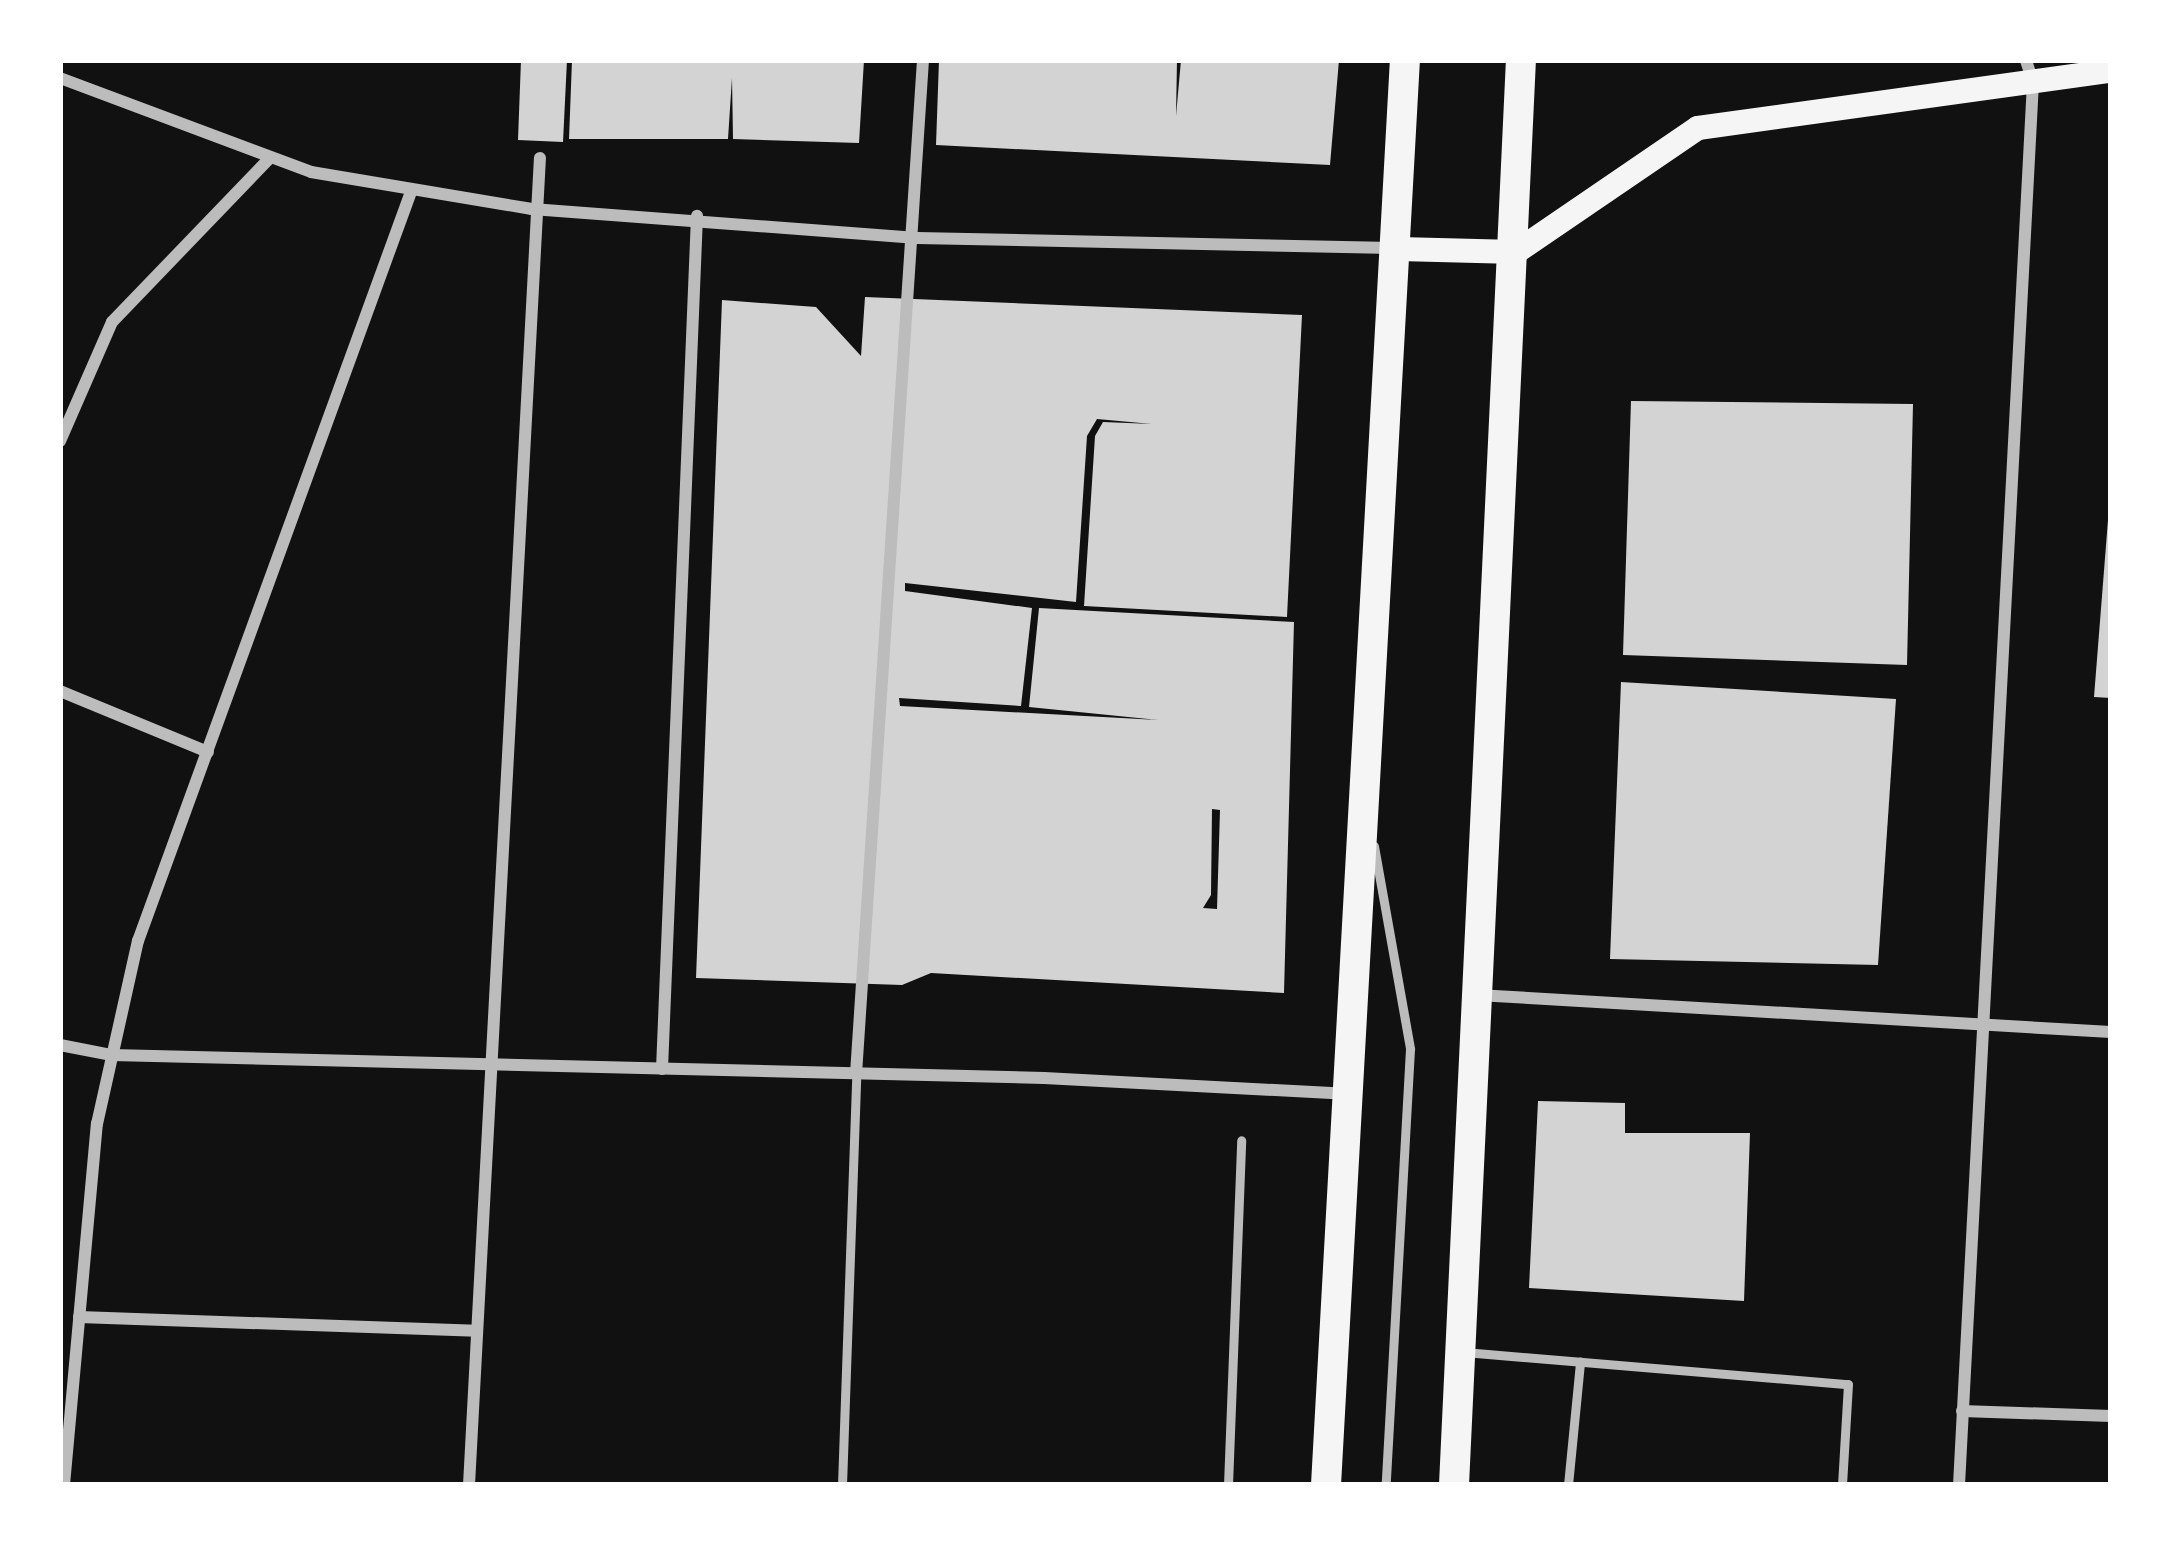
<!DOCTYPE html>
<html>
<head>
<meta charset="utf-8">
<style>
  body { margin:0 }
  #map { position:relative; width:2171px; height:1545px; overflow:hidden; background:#111; font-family:"Open Sans",sans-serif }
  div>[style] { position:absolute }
  .building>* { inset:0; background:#d3d3d3 }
  .service>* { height:9px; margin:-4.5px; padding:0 4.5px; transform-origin:4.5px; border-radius:4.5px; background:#bcbcbc }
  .minor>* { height:12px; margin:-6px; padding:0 6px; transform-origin:6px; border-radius:6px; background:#bcbcbc }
  .secondary>* { height:24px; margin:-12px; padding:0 12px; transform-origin:12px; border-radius:12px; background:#f5f5f5 }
  .primary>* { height:30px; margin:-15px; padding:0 15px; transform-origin:15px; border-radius:15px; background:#f5f5f5 }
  span { translate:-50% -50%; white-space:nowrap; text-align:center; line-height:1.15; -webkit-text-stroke:12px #fff; paint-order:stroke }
  .frame { position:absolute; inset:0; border:63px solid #fff; pointer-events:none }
</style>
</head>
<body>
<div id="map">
  <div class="building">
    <div style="clip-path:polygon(521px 60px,567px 60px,563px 142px,518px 140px)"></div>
    <div style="clip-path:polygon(572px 60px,864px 60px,859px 143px,733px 139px,732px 78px,728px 139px,569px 139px)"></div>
    <div style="clip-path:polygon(939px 60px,1177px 60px,1176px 116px,1181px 60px,1339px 60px,1330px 165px,936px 145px)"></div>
    <div style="clip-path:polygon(evenodd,865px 297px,1302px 315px,1287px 617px,1084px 606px,1095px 436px,1103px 422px,1152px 424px,1097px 419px,1087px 436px,1076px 602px,905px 583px,905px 591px,1032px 608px,1021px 706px,899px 698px,900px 706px,1158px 720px,1029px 707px,1039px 608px,1294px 622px,1284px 993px,931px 973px,902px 985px,696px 978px,722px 300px,816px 307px,861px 356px,865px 297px,1212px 809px,1220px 810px,1217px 909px,1203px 908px,1211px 895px,1212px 809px)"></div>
    <div style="clip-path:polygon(1631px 401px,1913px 404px,1907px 665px,1623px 655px)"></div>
    <div style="clip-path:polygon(2108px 520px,2111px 520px,2111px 698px,2094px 697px)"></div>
    <div style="clip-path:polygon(1621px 682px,1896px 699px,1878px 965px,1610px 959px)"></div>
    <div style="clip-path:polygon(1538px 1101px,1625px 1103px,1625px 1133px,1750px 1133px,1744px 1301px,1529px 1288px)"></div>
  </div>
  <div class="service">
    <div style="left:1374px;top:846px;width:206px;rotate:79.9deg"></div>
    <div style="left:1410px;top:1049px;width:437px;rotate:93.2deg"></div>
    <div style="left:1464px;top:1352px;width:385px;rotate:4.8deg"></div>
    <div style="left:1848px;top:1384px;width:101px;rotate:93.4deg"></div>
    <div style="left:842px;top:1485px;width:411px;rotate:-88deg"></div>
    <div style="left:1228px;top:1485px;width:345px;rotate:-87.8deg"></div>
    <div style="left:1568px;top:1485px;width:124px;rotate:-84.4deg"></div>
  </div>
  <div class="minor">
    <div style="left:60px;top:78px;width:268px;rotate:20.5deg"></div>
    <div style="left:311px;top:172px;width:224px;rotate:9.5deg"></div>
    <div style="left:532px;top:209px;width:386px;rotate:4.3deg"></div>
    <div style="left:917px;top:238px;width:475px;rotate:1.2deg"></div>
    <div style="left:60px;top:441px;width:130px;rotate:-66.4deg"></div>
    <div style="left:112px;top:322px;width:226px;rotate:-46.1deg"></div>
    <div style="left:60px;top:691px;width:160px;rotate:22.4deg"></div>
    <div style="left:1477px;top:995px;width:635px;rotate:3.34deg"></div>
    <div style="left:60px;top:1045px;width:53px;rotate:10.9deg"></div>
    <div style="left:112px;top:1055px;width:932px;rotate:1.41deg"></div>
    <div style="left:1044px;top:1078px;width:302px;rotate:3deg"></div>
    <div style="left:662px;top:1069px;width:854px;rotate:-87.65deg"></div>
    <div style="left:856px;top:1074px;width:1016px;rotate:-86.22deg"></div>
    <div style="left:79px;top:1317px;width:397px;rotate:2deg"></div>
    <div style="left:1962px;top:1411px;width:149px;rotate:1.9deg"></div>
    <div style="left:64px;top:1485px;width:363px;rotate:-84.8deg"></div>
    <div style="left:97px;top:1124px;width:188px;rotate:-77.4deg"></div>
    <div style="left:138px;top:941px;width:800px;rotate:-69.98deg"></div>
    <div style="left:469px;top:1485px;width:1329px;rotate:-86.94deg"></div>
    <div style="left:1959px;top:1485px;width:1405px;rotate:-86.98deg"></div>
    <div style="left:2033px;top:82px;width:23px;rotate:-108deg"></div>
  </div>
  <div class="secondary">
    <div style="left:1399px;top:249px;width:117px;rotate:1.5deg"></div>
    <div style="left:1516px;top:252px;width:220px;rotate:-34.3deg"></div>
    <div style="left:1698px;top:128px;width:417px;rotate:-7.9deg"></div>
  </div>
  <div class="primary">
    <div style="left:1326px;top:1485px;width:1427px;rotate:-86.83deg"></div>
    <div style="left:1454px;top:1485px;width:1427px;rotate:-87.31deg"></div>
  </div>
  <div class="frame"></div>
</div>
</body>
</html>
